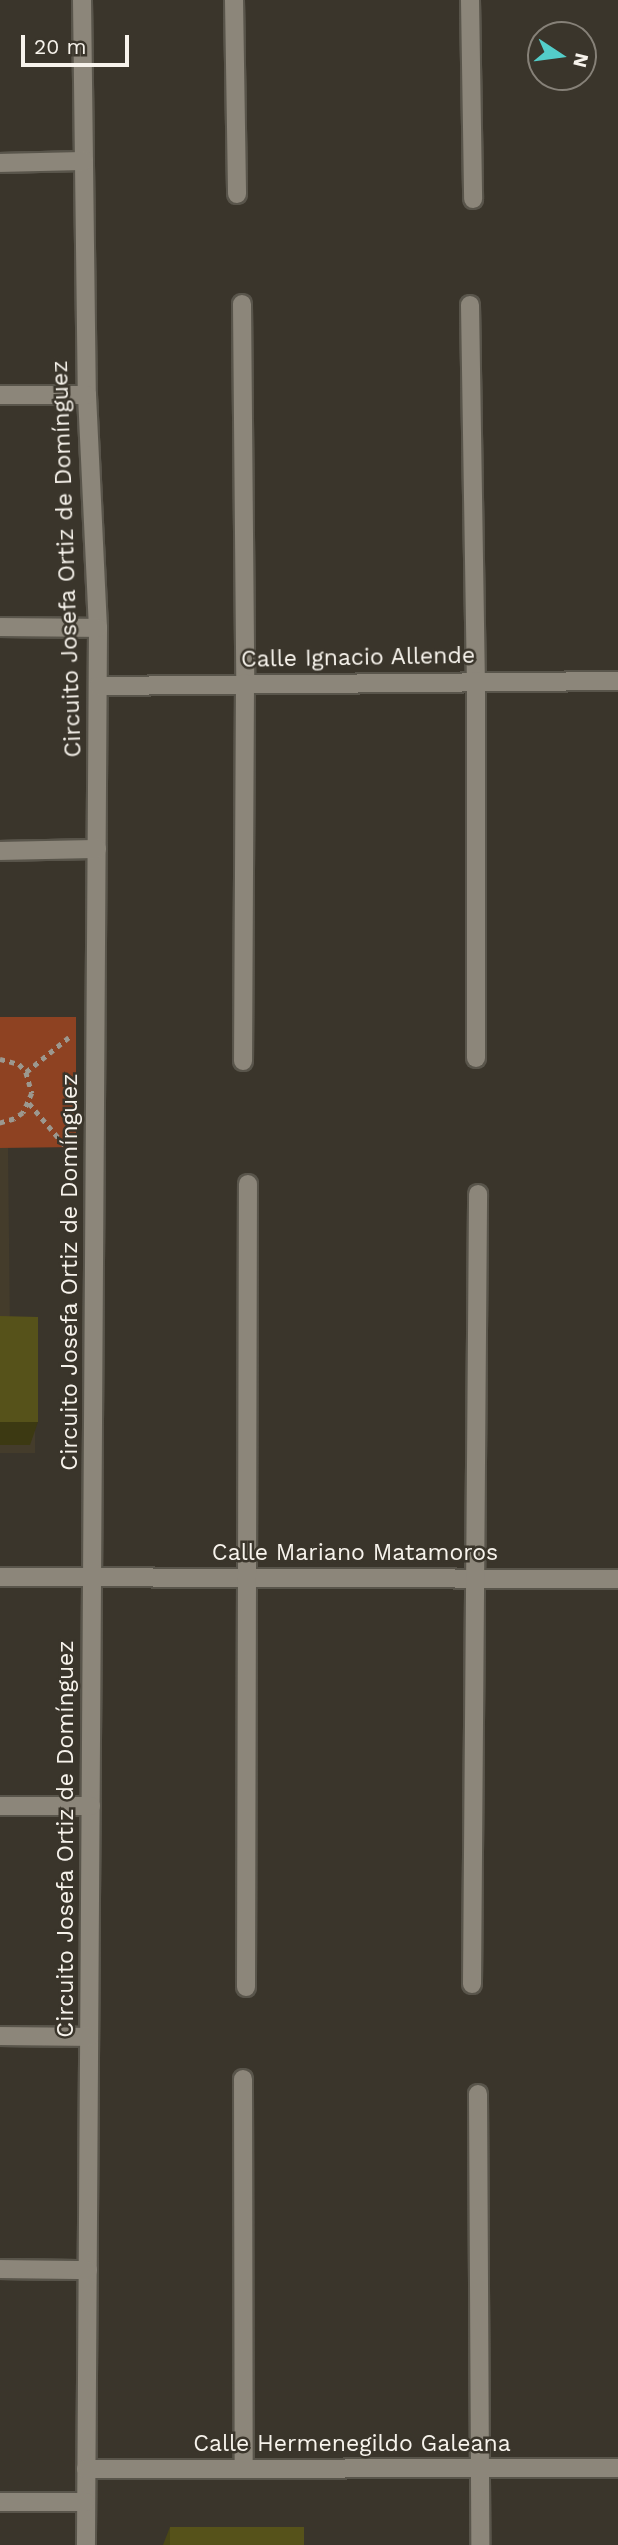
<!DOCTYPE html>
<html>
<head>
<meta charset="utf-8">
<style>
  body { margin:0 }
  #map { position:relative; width:618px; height:2545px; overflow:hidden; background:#3a352b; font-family:"Work Sans",sans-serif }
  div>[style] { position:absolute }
  .built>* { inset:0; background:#443c2b }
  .green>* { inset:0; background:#8e4222 }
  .path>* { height:4.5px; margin-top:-2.25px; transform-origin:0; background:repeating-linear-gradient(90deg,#9c988f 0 5px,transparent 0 10px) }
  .roads { filter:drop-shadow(2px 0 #59554b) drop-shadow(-2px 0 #59554b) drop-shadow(0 2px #59554b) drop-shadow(0 -2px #59554b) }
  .minor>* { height:18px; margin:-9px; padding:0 9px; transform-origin:9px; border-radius:9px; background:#8c867a }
  .wall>* { inset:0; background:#4a4716 }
  .shaded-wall>* { inset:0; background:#3c3912 }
  .building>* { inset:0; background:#56521a }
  span { translate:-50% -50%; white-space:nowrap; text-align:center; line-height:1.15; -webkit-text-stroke:5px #3a352b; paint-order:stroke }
  .street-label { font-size:23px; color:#f7f3ec }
  .north { position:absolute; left:527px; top:21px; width:70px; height:70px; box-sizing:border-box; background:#3a352b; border:2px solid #868178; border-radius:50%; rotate:103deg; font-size:19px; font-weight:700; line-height:28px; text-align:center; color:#f7f3ec }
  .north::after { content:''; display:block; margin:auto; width:24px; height:32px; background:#53cdc9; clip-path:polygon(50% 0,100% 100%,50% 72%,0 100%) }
  .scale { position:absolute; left:21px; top:35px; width:108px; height:32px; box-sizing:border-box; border:4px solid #f7f3ec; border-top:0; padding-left:9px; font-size:21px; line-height:24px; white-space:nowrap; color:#f7f3ec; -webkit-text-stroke:5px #3a352b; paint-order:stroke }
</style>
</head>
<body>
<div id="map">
  <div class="built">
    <div style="clip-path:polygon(0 1148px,8px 1148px,10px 1332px,35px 1332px,35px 1453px,0 1453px)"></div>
  </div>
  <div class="green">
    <div style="clip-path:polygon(0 1017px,76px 1017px,76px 1147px,0 1148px)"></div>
  </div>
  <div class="path">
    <div style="left:0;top:1059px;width:20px;rotate:15deg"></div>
    <div style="left:19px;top:1064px;width:11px;rotate:49deg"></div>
    <div style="left:26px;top:1072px;width:22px;rotate:74deg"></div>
    <div style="left:32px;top:1093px;width:22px;rotate:114deg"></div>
    <div style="left:23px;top:1113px;width:11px;rotate:146deg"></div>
    <div style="left:14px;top:1119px;width:15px;rotate:164deg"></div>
    <div style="left:26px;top:1072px;width:55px;rotate:-39.1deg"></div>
    <div style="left:29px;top:1103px;width:59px;rotate:49.8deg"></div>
  </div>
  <div class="roads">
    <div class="minor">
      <div style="left:82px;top:0;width:395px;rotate:89.3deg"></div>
      <div style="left:87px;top:395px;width:233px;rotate:87.3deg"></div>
      <div style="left:98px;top:628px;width:1917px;rotate:90.36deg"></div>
      <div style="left:234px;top:0;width:194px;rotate:89.1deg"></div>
      <div style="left:470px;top:0;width:199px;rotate:89.1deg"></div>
      <div style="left:0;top:163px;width:84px;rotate:-1.4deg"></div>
      <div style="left:242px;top:304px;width:379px;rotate:89.5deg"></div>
      <div style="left:245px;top:683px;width:378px;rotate:90.3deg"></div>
      <div style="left:470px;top:305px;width:376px;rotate:89.1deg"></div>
      <div style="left:476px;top:681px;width:377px;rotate:90deg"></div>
      <div style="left:0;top:395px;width:87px"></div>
      <div style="left:0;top:627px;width:98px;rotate:0.6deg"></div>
      <div style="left:98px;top:686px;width:520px;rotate:-0.55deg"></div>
      <div style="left:0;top:851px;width:97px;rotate:-1.2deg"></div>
      <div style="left:0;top:1577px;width:618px;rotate:0.19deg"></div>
      <div style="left:0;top:1806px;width:91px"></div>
      <div style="left:472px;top:1984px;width:790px;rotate:-89.56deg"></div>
      <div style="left:246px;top:1987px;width:803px;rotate:-89.86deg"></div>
      <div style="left:0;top:2036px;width:89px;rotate:0.6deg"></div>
      <div style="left:243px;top:2079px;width:389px;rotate:89.9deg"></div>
      <div style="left:478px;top:2094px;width:451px;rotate:89.7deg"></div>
      <div style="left:0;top:2269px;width:88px;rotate:0.7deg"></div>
      <div style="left:86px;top:2469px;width:532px;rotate:-0.11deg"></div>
      <div style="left:0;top:2502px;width:86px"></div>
    </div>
  </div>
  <div class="wall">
    <div style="clip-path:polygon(170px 2527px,304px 2545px,163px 2545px)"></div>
  </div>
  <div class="shaded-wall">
    <div style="clip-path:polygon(0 1422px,38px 1422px,30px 1445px,0 1445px)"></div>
  </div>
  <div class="building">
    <div style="clip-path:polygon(0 1316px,38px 1317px,38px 1422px,0 1422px)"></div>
    <div style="clip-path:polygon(170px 2527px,304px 2527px,304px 2545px,170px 2545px)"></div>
  </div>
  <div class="street-label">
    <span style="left:67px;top:559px;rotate:-92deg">Circuito Josefa Ortiz de Domínguez</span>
    <span style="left:358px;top:658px;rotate:-1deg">Calle Ignacio Allende</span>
    <span style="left:70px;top:1272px;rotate:-90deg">Circuito Josefa Ortiz de Domínguez</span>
    <span style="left:355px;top:1553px">Calle Mariano Matamoros</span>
    <span style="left:66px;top:1839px;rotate:-90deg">Circuito Josefa Ortiz de Domínguez</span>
    <span style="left:352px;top:2444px">Calle Hermenegildo Galeana</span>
  </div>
  <div class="north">N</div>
  <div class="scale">20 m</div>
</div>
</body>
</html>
